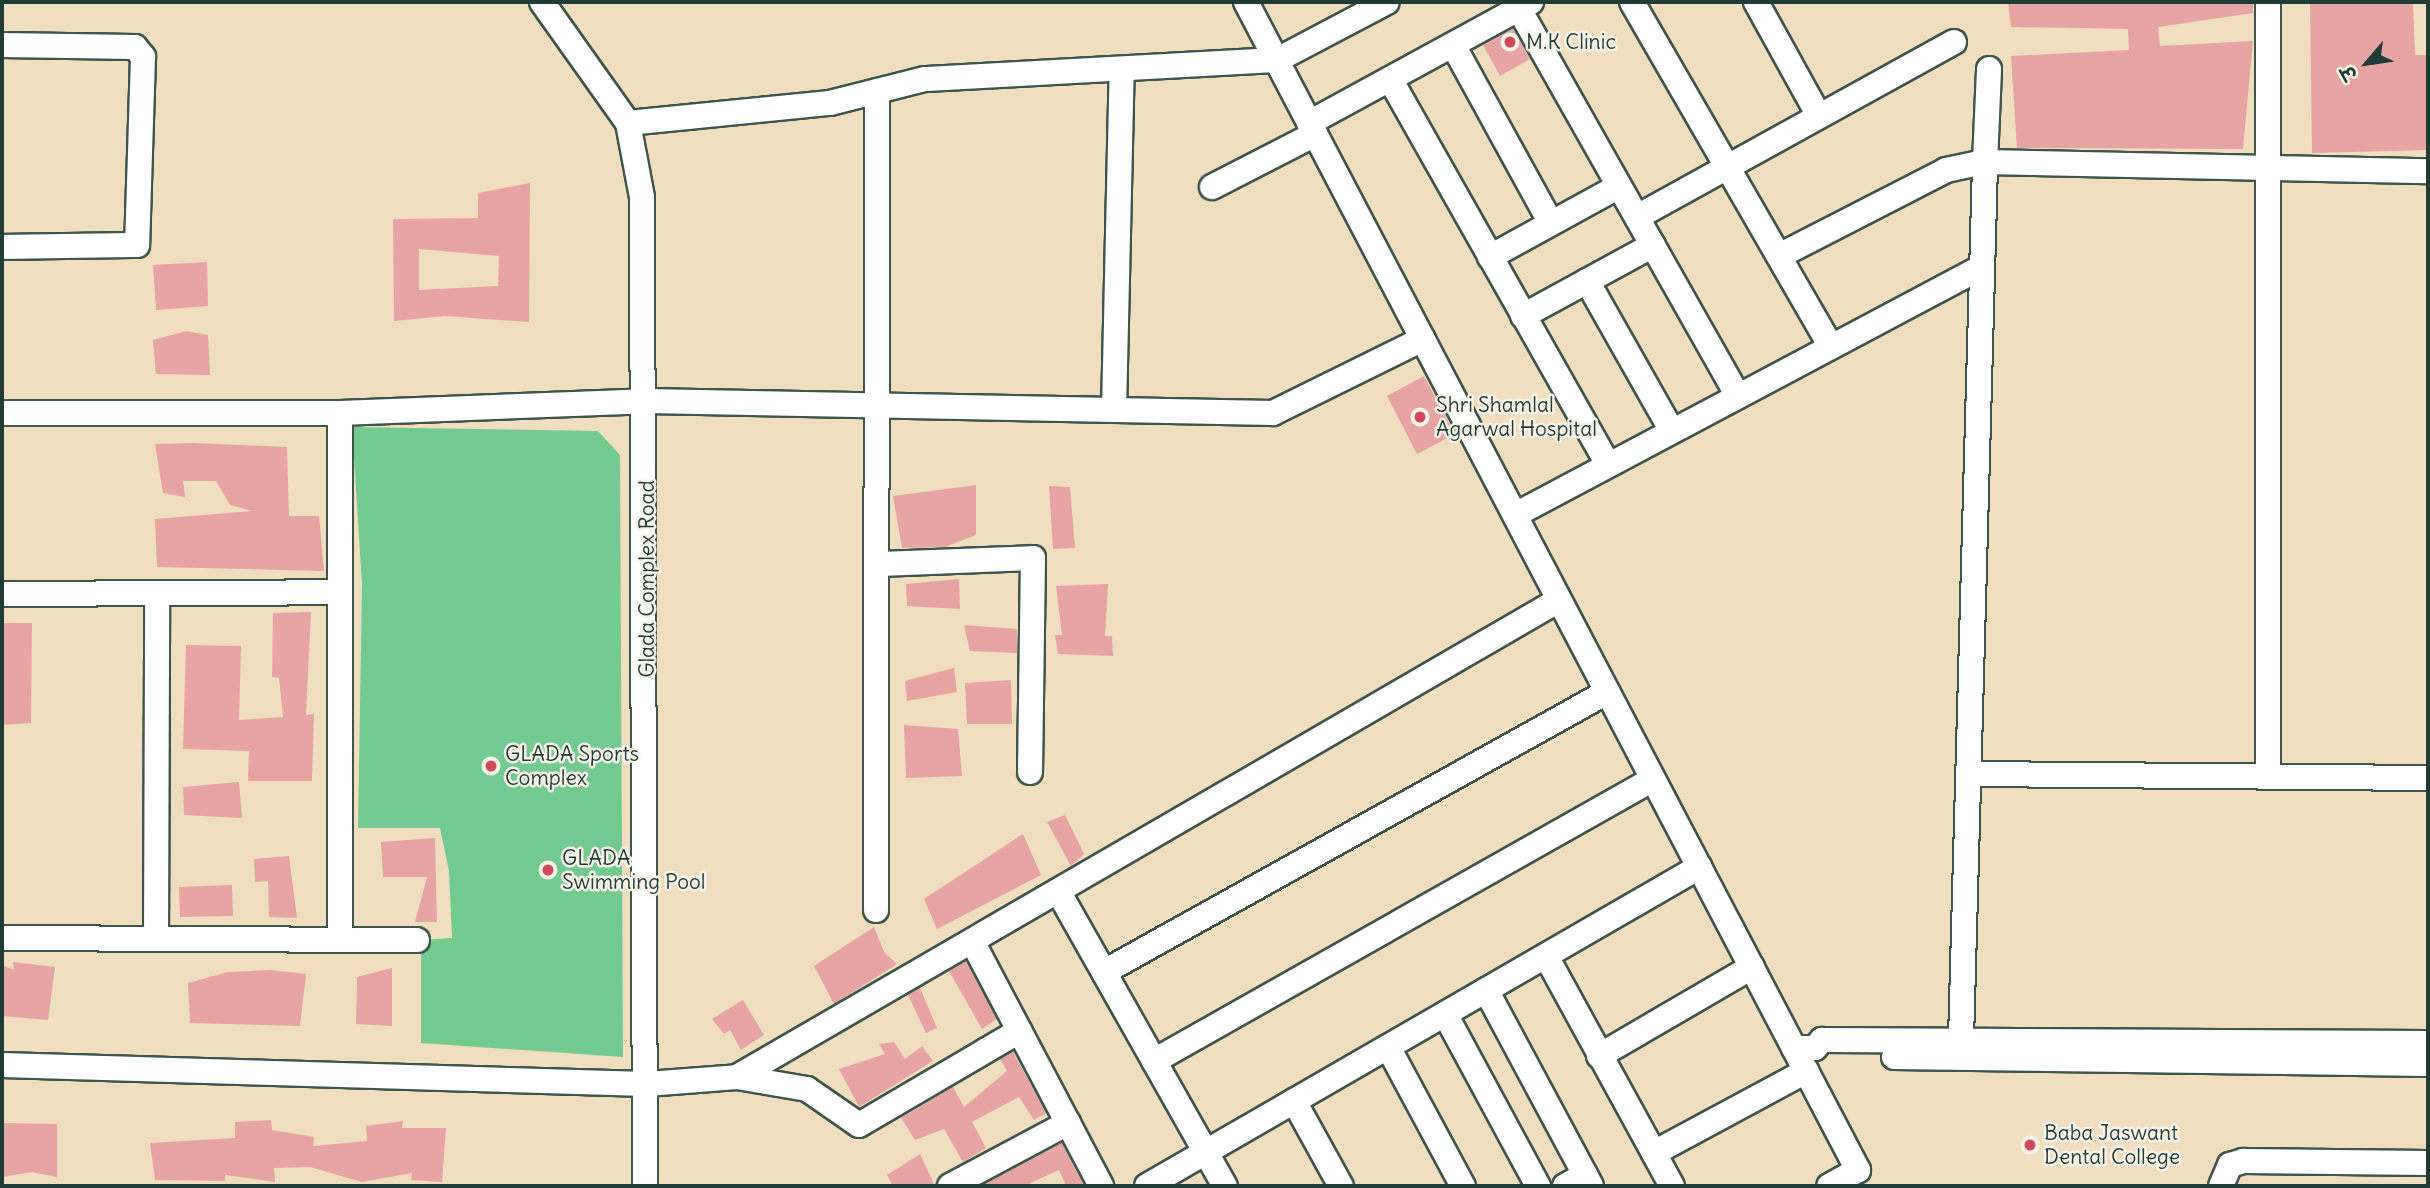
<!DOCTYPE html>
<html>
<head>
<meta charset="utf-8">
<style>
  body { margin:0 }
  #map { position:relative; width:2430px; height:1188px; overflow:hidden; background:#f1debf; font-family:Delius,"Playpen Sans Deva",sans-serif }
  div>[style] { position:absolute }
  .green>* { inset:0; background:#73cb91 }
  .building>* { inset:0; background:#e6a5a3 }
  .roads { filter:drop-shadow(2px 0 #3e5549) drop-shadow(-2px 0 #3e5549) drop-shadow(0 2px #3e5549) drop-shadow(0 -2px #3e5549) }
  .minor>* { height:24px; margin:-12px; padding:0 12px; transform-origin:12px; border-radius:12px; background:#fff }
  .dots>* { width:19px; height:19px; translate:-50% -50%; box-sizing:border-box; border:4px solid #f7f3e8; border-radius:50% }
  span { translate:-50% -50%; white-space:nowrap; text-align:center; line-height:1.15; -webkit-text-stroke:5px #f7f3e8; paint-order:stroke }
  .poi-label { font-size:21px; color:#1f3d34 }
  .left { translate:0 -50%; text-align:left }
  .street-label { font-size:21px; color:#1f3d34 }
  .frame { position:absolute; inset:0; border:4px solid #1f3d34; pointer-events:none }
  .north { position:absolute; left:2332px; top:28px; width:70px; height:70px; -webkit-text-stroke:5px #f7f3e8; paint-order:stroke; rotate:241deg; font-size:19px; font-weight:700; line-height:28px; text-align:center; color:#1f3d34 }
  .north::after { content:''; display:block; margin:auto; width:24px; height:32px; background:#1f3d34; clip-path:polygon(50% 0,100% 100%,50% 72%,0 100%) }
</style>
</head>
<body>
<div id="map">
  <div class="green">
    <div style="clip-path:polygon(352px 427px,598px 431px,620px 455px,623px 1057px,421px 1043px,421px 940px,452px 938px,449px 871px,440px 828px,358px 828px,362px 584px)"></div>
  </div>
  <div class="building">
    <div style="clip-path:polygon(2008px 2px,2253px 2px,2253px 13px,2158px 27px,2160px 46px,2253px 41px,2243px 149px,2017px 148px,2011px 56px,2129px 50px,2128px 29px,2011px 27px)"></div>
    <div style="clip-path:polygon(2310px 2px,2413px 2px,2415px 55px,2428px 55px,2428px 150px,2312px 153px)"></div>
    <div style="clip-path:polygon(1513px 29px,1530px 59px,1500px 76px,1483px 45px)"></div>
    <div style="clip-path:polygon(evenodd,530px 183px,529px 322px,445px 316px,394px 321px,393px 219px,478px 218px,478px 193px,530px 183px,419px 249px,499px 256px,498px 286px,419px 290px,419px 249px)"></div>
    <div style="clip-path:polygon(207px 262px,208px 306px,156px 310px,153px 265px)"></div>
    <div style="clip-path:polygon(186px 331px,208px 335px,210px 375px,156px 374px,153px 340px)"></div>
    <div style="clip-path:polygon(1424px 376px,1455px 434px,1417px 454px,1387px 396px)"></div>
    <div style="clip-path:polygon(195px 443px,287px 447px,289px 516px,319px 516px,324px 571px,157px 567px,155px 519px,252px 511px,230px 505px,216px 481px,183px 481px,185px 497px,163px 493px,155px 444px)"></div>
    <div style="clip-path:polygon(976px 485px,976px 535px,945px 547px,902px 548px,893px 496px)"></div>
    <div style="clip-path:polygon(1049px 486px,1070px 487px,1075px 548px,1053px 549px)"></div>
    <div style="clip-path:polygon(959px 579px,960px 609px,907px 606px,906px 584px)"></div>
    <div style="clip-path:polygon(1108px 584px,1105px 636px,1112px 636px,1113px 656px,1058px 654px,1055px 635px,1062px 635px,1056px 586px)"></div>
    <div style="clip-path:polygon(311px 612px,306px 715px,314px 714px,312px 781px,248px 781px,249px 751px,183px 749px,186px 645px,241px 646px,239px 720px,283px 717px,279px 678px,272px 677px,273px 613px)"></div>
    <div style="clip-path:polygon(2px 623px,32px 623px,31px 723px,2px 725px)"></div>
    <div style="clip-path:polygon(964px 625px,1017px 629px,1017px 653px,970px 651px)"></div>
    <div style="clip-path:polygon(954px 668px,957px 692px,907px 701px,905px 681px)"></div>
    <div style="clip-path:polygon(1011px 680px,1012px 724px,967px 724px,965px 683px)"></div>
    <div style="clip-path:polygon(904px 725px,958px 729px,962px 776px,906px 778px)"></div>
    <div style="clip-path:polygon(239px 782px,242px 818px,184px 815px,183px 787px)"></div>
    <div style="clip-path:polygon(1065px 815px,1084px 854px,1071px 866px,1047px 822px)"></div>
    <div style="clip-path:polygon(1023px 834px,1041px 875px,937px 929px,924px 899px)"></div>
    <div style="clip-path:polygon(435px 838px,437px 922px,415px 922px,427px 877px,383px 877px,381px 842px)"></div>
    <div style="clip-path:polygon(289px 856px,297px 918px,269px 917px,268px 881px,255px 882px,254px 859px)"></div>
    <div style="clip-path:polygon(232px 885px,233px 916px,180px 917px,179px 887px)"></div>
    <div style="clip-path:polygon(874px 927px,884px 952px,897px 964px,834px 1004px,814px 966px)"></div>
    <div style="clip-path:polygon(966px 961px,997px 1019px,982px 1029px,949px 971px)"></div>
    <div style="clip-path:polygon(13px 962px,55px 967px,48px 1020px,2px 1016px,2px 965px,14px 970px)"></div>
    <div style="clip-path:polygon(392px 968px,392px 1026px,356px 1024px,357px 977px)"></div>
    <div style="clip-path:polygon(271px 970px,306px 974px,300px 1026px,190px 1023px,188px 983px,228px 972px)"></div>
    <div style="clip-path:polygon(920px 988px,937px 1028px,926px 1033px,908px 995px)"></div>
    <div style="clip-path:polygon(743px 1000px,764px 1035px,741px 1050px,730px 1030px,724px 1034px,712px 1019px)"></div>
    <div style="clip-path:polygon(894px 1042px,905px 1059px,922px 1046px,933px 1061px,859px 1107px,839px 1069px,885px 1054px,879px 1044px)"></div>
    <div style="clip-path:polygon(1013px 1052px,1046px 1113px,1034px 1120px,1019px 1097px,972px 1122px,986px 1148px,963px 1162px,944px 1129px,915px 1140px,901px 1118px,953px 1087px,964px 1107px,1007px 1071px,1000px 1059px)"></div>
    <div style="clip-path:polygon(271px 1120px,272px 1130px,314px 1137px,313px 1146px,367px 1141px,366px 1126px,403px 1121px,402px 1128px,446px 1128px,442px 1182px,411px 1180px,412px 1173px,362px 1182px,310px 1167px,274px 1168px,275px 1182px,225px 1175px,225px 1181px,155px 1180px,150px 1143px,235px 1138px,235px 1122px)"></div>
    <div style="clip-path:polygon(2px 1123px,57px 1124px,57px 1177px,32px 1172px,2px 1177px)"></div>
    <div style="clip-path:polygon(1062px 1143px,1084px 1186px,1066px 1186px,1059px 1170px,1024px 1186px,981px 1186px)"></div>
    <div style="clip-path:polygon(920px 1154px,935px 1186px,893px 1186px,887px 1175px)"></div>
  </div>
  <div class="roads">
    <div class="minor">
      <div style="left:542px;top:2px;width:148px;rotate:54.6deg"></div>
      <div style="left:628px;top:123px;width:75px;rotate:79.3deg"></div>
      <div style="left:642px;top:197px;width:989px;rotate:89.83deg"></div>
      <div style="left:1246px;top:2px;width:1319px;rotate:62.35deg"></div>
      <div style="left:1858px;top:1170px;width:33px;rotate:151deg"></div>
      <div style="left:1632px;top:2px;width:398px;rotate:60deg"></div>
      <div style="left:1756px;top:2px;width:130px;rotate:61.1deg"></div>
      <div style="left:2268px;top:2px;width:774px;rotate:90deg"></div>
      <div style="left:1519px;top:9px;width:445px;rotate:60.5deg"></div>
      <div style="left:2px;top:45px;width:133px;rotate:0.9deg"></div>
      <div style="left:135px;top:47px;width:13px;rotate:51deg"></div>
      <div style="left:143px;top:57px;width:188px;rotate:91.8deg"></div>
      <div style="left:137px;top:245px;width:135px;rotate:179.2deg"></div>
      <div style="left:1453px;top:45px;width:203px;rotate:61.2deg"></div>
      <div style="left:1390px;top:79px;width:443px;rotate:60.5deg"></div>
      <div style="left:628px;top:123px;width:203px;rotate:-5.7deg"></div>
      <div style="left:830px;top:103px;width:98px;rotate:-14.2deg"></div>
      <div style="left:925px;top:79px;width:353px;rotate:-3.1deg"></div>
      <div style="left:1277px;top:60px;width:124px;rotate:-27.8deg"></div>
      <div style="left:1309px;top:123px;width:253px;rotate:-28.6deg"></div>
      <div style="left:1212px;top:187px;width:116px;rotate:-27.2deg"></div>
      <div style="left:1637px;top:217px;width:362px;rotate:-28.9deg"></div>
      <div style="left:1779px;top:256px;width:188px;rotate:-27.2deg"></div>
      <div style="left:1946px;top:170px;width:40px;rotate:-12deg"></div>
      <div style="left:1985px;top:162px;width:93px;rotate:-87.5deg"></div>
      <div style="left:1490px;top:257px;width:147px;rotate:-28.8deg"></div>
      <div style="left:1587px;top:281px;width:172px;rotate:60.5deg"></div>
      <div style="left:1523px;top:316px;width:148px;rotate:-28.6deg"></div>
      <div style="left:1114px;top:410px;width:341px;rotate:-88.7deg"></div>
      <div style="left:2px;top:413px;width:338px"></div>
      <div style="left:340px;top:413px;width:306px;rotate:-2.2deg"></div>
      <div style="left:646px;top:401px;width:627px;rotate:1.1deg"></div>
      <div style="left:1273px;top:413px;width:167px;rotate:-26.3deg"></div>
      <div style="left:340px;top:413px;width:527px;rotate:90deg"></div>
      <div style="left:1515px;top:515px;width:527px;rotate:-27.98deg"></div>
      <div style="left:879px;top:564px;width:154px;rotate:-2.2deg"></div>
      <div style="left:1033px;top:558px;width:214px;rotate:90.8deg"></div>
      <div style="left:2px;top:594px;width:338px;rotate:-0.3deg"></div>
      <div style="left:1971px;top:774px;width:457px;rotate:0.5deg"></div>
      <div style="left:1058px;top:891px;width:339px;rotate:60.5deg"></div>
      <div style="left:876px;top:910px;width:819px;rotate:-89.93deg"></div>
      <div style="left:2px;top:938px;width:415px;rotate:0.3deg"></div>
      <div style="left:156px;top:939px;width:346px;rotate:-89.8deg"></div>
      <div style="left:972px;top:941px;width:277px;rotate:62.2deg"></div>
      <div style="left:1546px;top:956px;width:262px;rotate:61.3deg"></div>
      <div style="left:1104px;top:972px;width:576px;rotate:-29.1deg"></div>
      <div style="left:1486px;top:990px;width:222px;rotate:61.8deg"></div>
      <div style="left:1445px;top:1014px;width:196px;rotate:61.6deg"></div>
      <div style="left:1961px;top:1040px;width:878px;rotate:-88.43deg"></div>
      <div style="left:1985px;top:162px;width:443px;rotate:1.2deg"></div>
      <div style="left:1388px;top:1047px;width:158px;rotate:61.7deg"></div>
      <div style="left:1794px;top:1048px;width:21px"></div>
      <div style="left:1815px;top:1048px;width:11px;rotate:-49deg"></div>
      <div style="left:1822px;top:1040px;width:606px;rotate:0.28deg"></div>
      <div style="left:1599px;top:1056px;width:177px;rotate:-30.2deg"></div>
      <div style="left:1894px;top:1057px;width:534px;rotate:0.75deg"></div>
      <div style="left:1154px;top:1061px;width:573px;rotate:-29.47deg"></div>
      <div style="left:2px;top:1065px;width:645px;rotate:1.69deg"></div>
      <div style="left:647px;top:1084px;width:90px;rotate:-4.4deg"></div>
      <div style="left:737px;top:1077px;width:71px;rotate:9.7deg"></div>
      <div style="left:807px;top:1089px;width:63px;rotate:34.7deg"></div>
      <div style="left:859px;top:1125px;width:186px;rotate:-30.4deg"></div>
      <div style="left:737px;top:1077px;width:950px;rotate:-30.13deg"></div>
      <div style="left:1294px;top:1101px;width:97px;rotate:61.1deg"></div>
      <div style="left:1654px;top:1153px;width:173px;rotate:-28.3deg"></div>
      <div style="left:950px;top:1186px;width:134px;rotate:-28.1deg"></div>
      <div style="left:1147px;top:1186px;width:638px;rotate:-30.02deg"></div>
      <div style="left:1565px;top:1186px;width:23px;rotate:-29deg"></div>
      <div style="left:2221px;top:1186px;width:23px;rotate:-67deg"></div>
      <div style="left:2230px;top:1165px;width:14px;rotate:-17deg"></div>
      <div style="left:2243px;top:1161px;width:185px;rotate:0.6deg"></div>
    </div>
  </div>
  <div class="dots">
    <div style="left:1510px;top:42px;background:#d1495b"></div>
    <div style="left:1420px;top:417px;background:#d1495b"></div>
    <div style="left:491px;top:766px;background:#d1495b"></div>
    <div style="left:548px;top:870px;background:#d1495b"></div>
    <div style="left:2030px;top:1145px;background:#d1495b"></div>
  </div>
  <div class="poi-label">
    <span class="left" style="left:1526px;top:42px">M.K Clinic</span>
    <span class="left" style="left:1436px;top:417px">Shri Shamlal<br>Agarwal Hospital</span>
    <span class="left" style="left:505px;top:766px">GLADA Sports<br>Complex</span>
    <span class="left" style="left:562px;top:870px">GLADA<br>Swimming Pool</span>
    <span class="left" style="left:2044px;top:1145px">Baba Jaswant<br>Dental College</span>
  </div>
  <div class="street-label">
    <span style="left:647px;top:579px;rotate:-90deg">Glada Complex Road</span>
  </div>
  <div class="frame"></div>
  <div class="north">उ</div>
</div>
</body>
</html>
